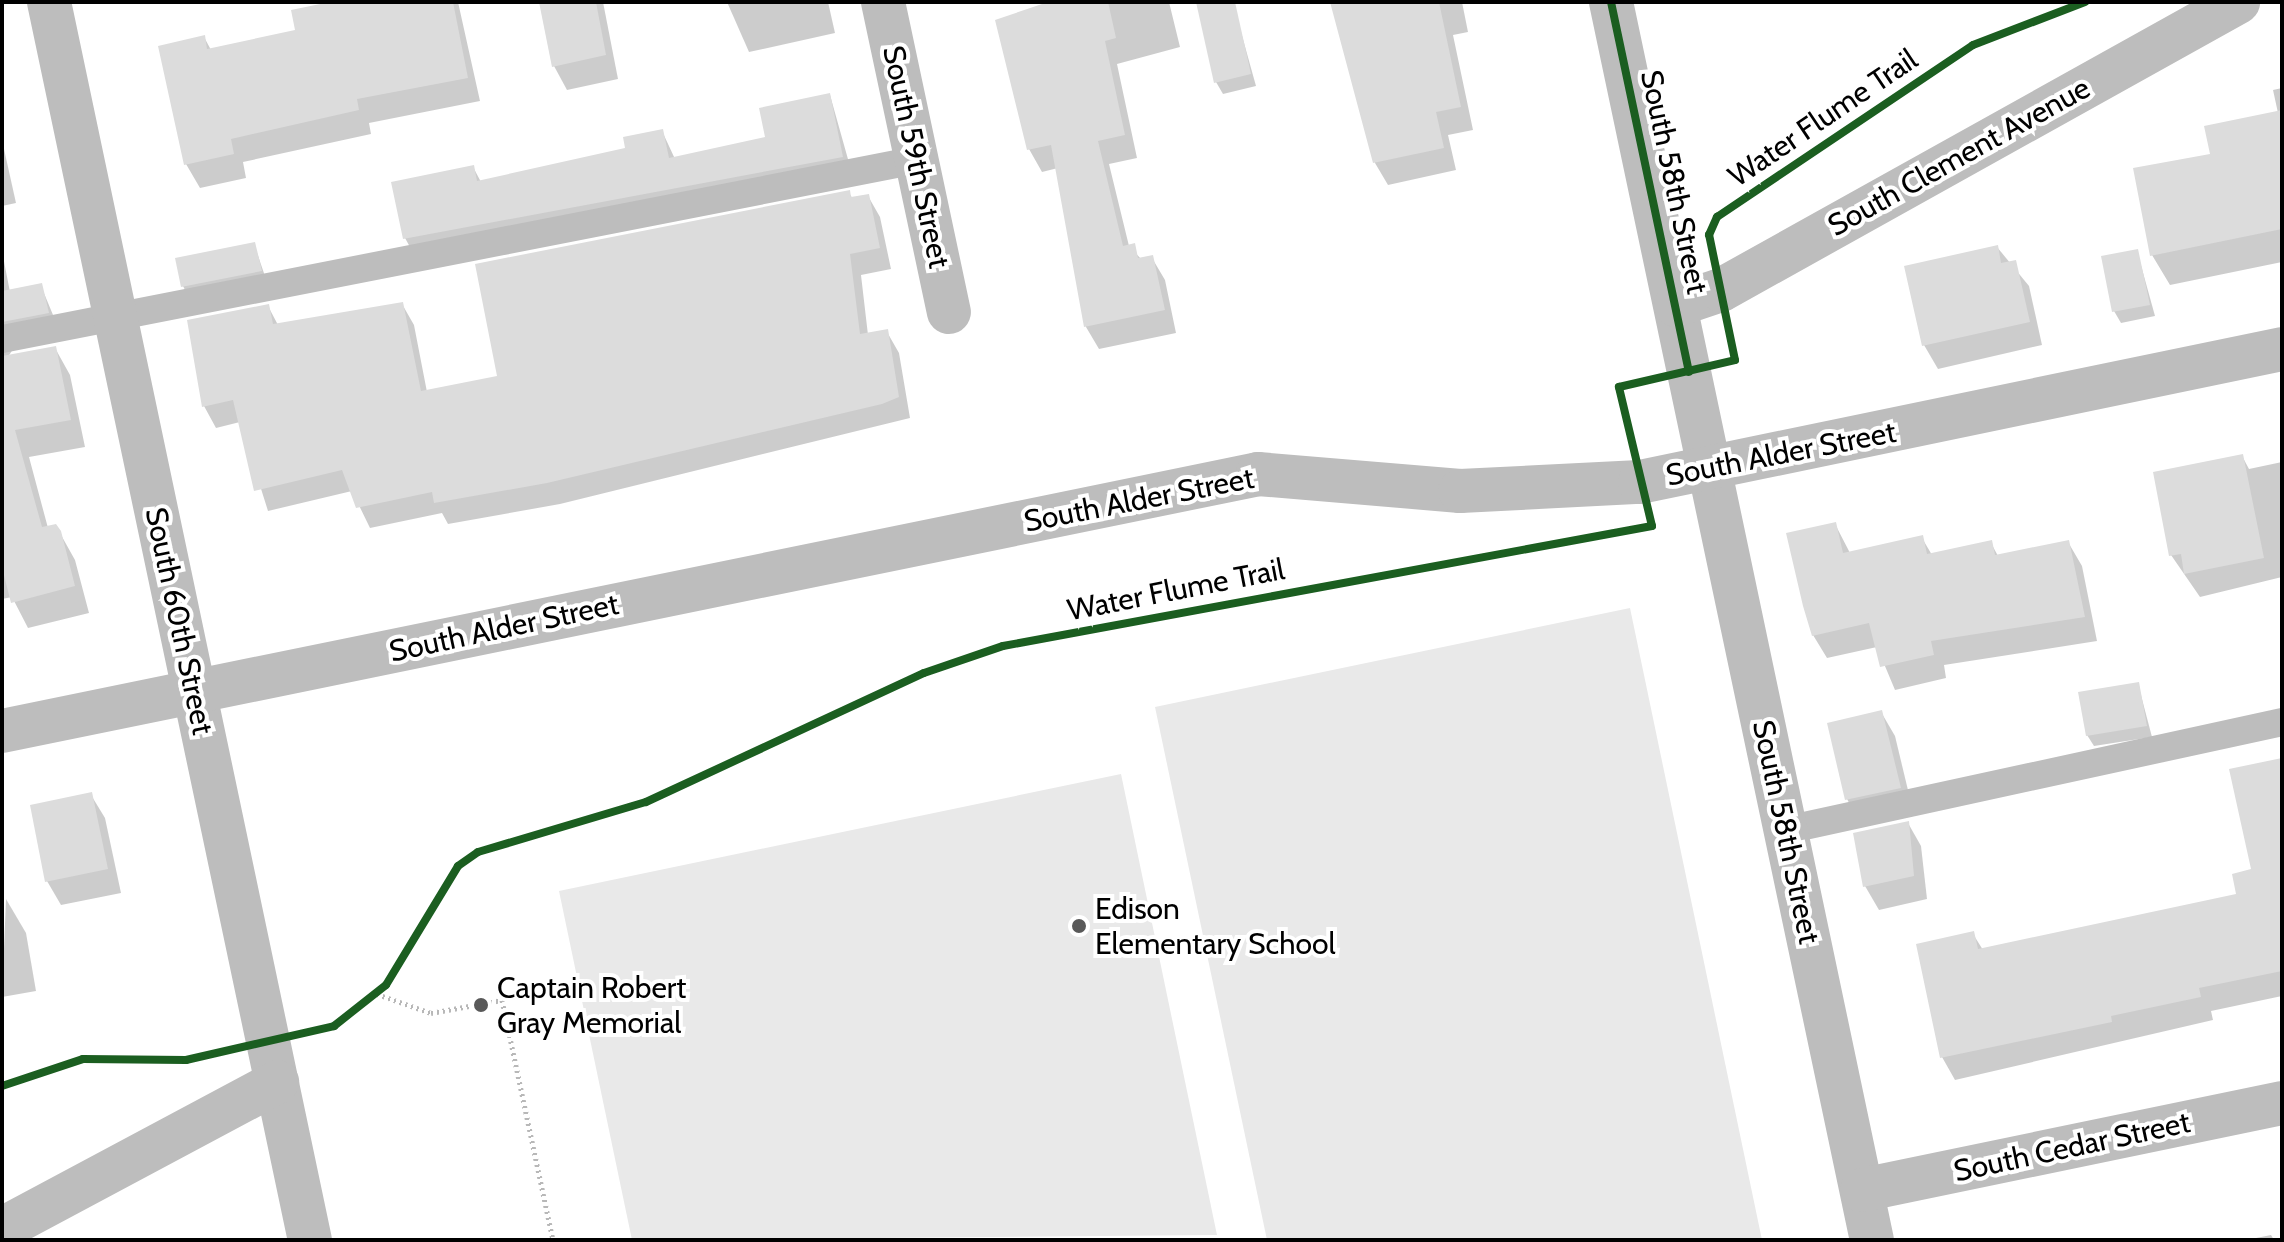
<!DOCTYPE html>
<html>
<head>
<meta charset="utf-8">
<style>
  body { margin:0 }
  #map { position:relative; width:2284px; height:1242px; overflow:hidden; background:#fff; font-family:Cabin,sans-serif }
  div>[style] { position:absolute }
  .green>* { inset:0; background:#e9e9e9 }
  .shadow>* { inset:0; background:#0003 }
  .building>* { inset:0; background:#dcdcdc }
  .path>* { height:5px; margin-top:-2.5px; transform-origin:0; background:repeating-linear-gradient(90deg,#b8b8b8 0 2px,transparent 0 6px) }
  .service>* { height:28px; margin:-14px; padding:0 14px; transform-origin:14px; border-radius:14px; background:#bdbdbd }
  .minor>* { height:44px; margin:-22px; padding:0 22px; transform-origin:22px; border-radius:22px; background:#bdbdbd }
  .cycleway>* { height:8px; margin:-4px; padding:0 4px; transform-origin:4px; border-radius:4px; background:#1b5e20 }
  .dots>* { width:22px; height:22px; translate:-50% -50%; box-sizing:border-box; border:4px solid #fff; border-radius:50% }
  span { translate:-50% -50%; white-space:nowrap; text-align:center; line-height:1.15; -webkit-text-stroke:8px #fff; paint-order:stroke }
  .street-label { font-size:30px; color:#000 }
  .poi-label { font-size:30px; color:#000 }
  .left { translate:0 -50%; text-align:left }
  .frame { position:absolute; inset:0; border:4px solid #000; pointer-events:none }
</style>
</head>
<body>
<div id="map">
  <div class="green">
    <div style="clip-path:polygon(1630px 608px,1762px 1240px,1267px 1240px,1155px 707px)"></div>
    <div style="clip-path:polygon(1121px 774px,1217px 1235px,632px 1240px,559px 891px)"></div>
  </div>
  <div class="shadow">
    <div style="clip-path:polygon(366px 2px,458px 2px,480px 101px,369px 123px,371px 134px,243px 162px,246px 178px,200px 188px,186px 164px,204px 37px,211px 50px,298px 31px)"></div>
    <div style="clip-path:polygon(541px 2px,603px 2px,618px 79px,567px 90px,554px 66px)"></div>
    <div style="clip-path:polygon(727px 2px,828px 2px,835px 33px,749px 52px)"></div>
    <div style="clip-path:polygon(1066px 2px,1169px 2px,1180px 47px,1117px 64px,1137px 158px,1109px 164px,1129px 246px,1142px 260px,1152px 258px,1165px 280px,1176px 333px,1099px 349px,1086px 327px,1058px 168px,1042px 172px,1029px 149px)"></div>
    <div style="clip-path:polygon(1333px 2px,1462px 2px,1468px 32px,1453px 35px,1473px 130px,1448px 135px,1456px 170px,1388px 185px,1375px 163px)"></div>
    <div style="clip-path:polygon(1239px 25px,1256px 86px,1223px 94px,1216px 82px)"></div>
    <div style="clip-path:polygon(2282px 88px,2282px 262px,2170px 285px,2152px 255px,2213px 156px,2278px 113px,2273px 90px)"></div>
    <div style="clip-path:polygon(830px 95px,853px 177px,416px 258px,405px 238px,473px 167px,481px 182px,627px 150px,662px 131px,675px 159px,768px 139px)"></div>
    <div style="clip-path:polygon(2px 140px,16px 203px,2px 206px)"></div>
    <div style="clip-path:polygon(849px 193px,853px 199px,868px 196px,880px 217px,891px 269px,861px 275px,868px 335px,887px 332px,899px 353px,910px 418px,560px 504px,448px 524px,442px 513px,370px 528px,352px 491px,268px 511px,240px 422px,216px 428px,204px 406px,268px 306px,278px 325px,402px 304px,414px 325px,427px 392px,499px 378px)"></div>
    <div style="clip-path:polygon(254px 244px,267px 282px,189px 298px,183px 286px)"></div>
    <div style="clip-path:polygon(1997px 247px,2029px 286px,2042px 345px,1938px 369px,1924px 345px)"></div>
    <div style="clip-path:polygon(2px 251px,10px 292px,41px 286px,63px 339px,13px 349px,8px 357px,55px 348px,70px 375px,85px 447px,29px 457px,48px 528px,56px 526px,75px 560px,89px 613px,28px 628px,12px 597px,2px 599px)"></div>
    <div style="clip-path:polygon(2137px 251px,2155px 316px,2121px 323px,2114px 311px)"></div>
    <div style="clip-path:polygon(2242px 456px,2249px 469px,2282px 462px,2282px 577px,2200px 597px,2171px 555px)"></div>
    <div style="clip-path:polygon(1835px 524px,1850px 553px,1922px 538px,1932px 555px,1991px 543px,1998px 556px,2068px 542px,2082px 566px,2097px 641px,1944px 665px,1946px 678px,1895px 690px,1877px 647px,1827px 658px,1813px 635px)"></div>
    <div style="clip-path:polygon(2138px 684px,2152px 737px,2094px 746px,2087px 735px)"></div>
    <div style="clip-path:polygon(1881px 712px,1895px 736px,1913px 811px,1860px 823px,1847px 799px)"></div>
    <div style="clip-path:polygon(2282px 759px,2282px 996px,2211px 1011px,2213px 1020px,1955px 1080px,1942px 1057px,1973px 934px,1983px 950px,2238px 895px,2253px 871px)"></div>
    <div style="clip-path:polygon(91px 795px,105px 818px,121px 893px,61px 905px,47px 881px)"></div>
    <div style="clip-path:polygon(1908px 823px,1921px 846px,1927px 899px,1879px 910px,1865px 886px)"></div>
    <div style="clip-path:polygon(6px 899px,26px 933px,36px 991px,2px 997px)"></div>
    <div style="clip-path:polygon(2271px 1235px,2274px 1240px,2246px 1240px)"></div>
  </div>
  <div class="building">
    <div style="clip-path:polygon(330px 2px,453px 2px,468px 78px,357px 99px,359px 110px,231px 139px,234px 154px,184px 165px,158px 46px,205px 35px,207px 49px,295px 30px,291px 10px)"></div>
    <div style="clip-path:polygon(539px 2px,596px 2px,606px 55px,552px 67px)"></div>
    <div style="clip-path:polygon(1048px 2px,1108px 2px,1116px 38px,1105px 41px,1125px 135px,1098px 141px,1123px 246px,1135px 243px,1138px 258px,1153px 255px,1165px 310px,1084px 327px,1051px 145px,1027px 150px,995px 20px)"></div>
    <div style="clip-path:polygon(1196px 2px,1235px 2px,1251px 74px,1214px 83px)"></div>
    <div style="clip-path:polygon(1330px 2px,1439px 2px,1461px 107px,1436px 112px,1444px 148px,1373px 163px)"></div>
    <div style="clip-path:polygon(830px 93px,843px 157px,403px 239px,391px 182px,474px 165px,477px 181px,625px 148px,623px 137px,663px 129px,669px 158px,765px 137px,759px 108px)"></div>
    <div style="clip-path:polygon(2282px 110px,2282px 229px,2150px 256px,2133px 168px,2210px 154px,2204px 126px)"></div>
    <div style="clip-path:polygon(850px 190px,851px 197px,869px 194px,880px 248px,850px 254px,860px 334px,888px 329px,899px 397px,882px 404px,547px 483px,434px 503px,432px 492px,356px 508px,342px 470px,254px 491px,233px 400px,202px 407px,187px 320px,269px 304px,273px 324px,403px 302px,421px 391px,497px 376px,475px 264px)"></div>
    <div style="clip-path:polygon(255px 242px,262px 271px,181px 287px,175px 258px)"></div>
    <div style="clip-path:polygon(1998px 245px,2001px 263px,2016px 260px,2030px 322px,1922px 346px,1904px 266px)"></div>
    <div style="clip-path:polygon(2138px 249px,2150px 305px,2112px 312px,2101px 256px)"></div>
    <div style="clip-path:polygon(42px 283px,49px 313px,2px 322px,2px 291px)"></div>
    <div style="clip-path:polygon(56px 346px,71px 420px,15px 430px,42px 527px,56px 524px,61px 531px,75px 586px,11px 603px,2px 567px,2px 356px)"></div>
    <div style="clip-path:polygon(2243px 454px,2264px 558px,2184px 574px,2181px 554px,2169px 556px,2153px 472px)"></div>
    <div style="clip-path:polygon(1836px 522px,1843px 553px,1923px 535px,1927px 554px,1992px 540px,1995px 555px,2069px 540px,2085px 617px,1931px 641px,1934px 655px,1880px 667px,1869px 623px,1812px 636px,1803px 606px,1786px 533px)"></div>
    <div style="clip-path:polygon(2139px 682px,2147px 726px,2086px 736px,2078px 692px)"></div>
    <div style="clip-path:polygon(1882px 710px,1901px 788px,1845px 800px,1827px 723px)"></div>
    <div style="clip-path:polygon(2282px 758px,2282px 971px,2199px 988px,2201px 997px,2111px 1016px,2112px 1022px,1940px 1058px,1916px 944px,1974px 931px,1978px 949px,2236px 894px,2232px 874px,2251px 869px,2229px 769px)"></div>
    <div style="clip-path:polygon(92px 792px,108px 869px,45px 882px,30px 805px)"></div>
    <div style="clip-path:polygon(1909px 821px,1914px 876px,1863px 887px,1853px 833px)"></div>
  </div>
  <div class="path">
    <div style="left:377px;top:994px;width:57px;rotate:19.4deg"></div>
    <div style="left:431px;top:1013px;width:72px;rotate:-10.4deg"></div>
    <div style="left:502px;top:1000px;width:245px;rotate:78deg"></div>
  </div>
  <div class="service">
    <div style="left:2px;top:339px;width:932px;rotate:-11.07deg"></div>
    <div style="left:1786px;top:830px;width:508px;rotate:-12.28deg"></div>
  </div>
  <div class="minor">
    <div style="left:49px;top:2px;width:1265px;rotate:78.1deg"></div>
    <div style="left:883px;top:2px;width:317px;rotate:78deg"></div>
    <div style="left:1611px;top:2px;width:1265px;rotate:78.1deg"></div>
    <div style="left:1676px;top:305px;width:47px;rotate:-18.4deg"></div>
    <div style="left:1721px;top:290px;width:592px;rotate:-29.12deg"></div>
    <div style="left:2px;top:731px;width:1282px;rotate:-11.56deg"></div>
    <div style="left:1258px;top:474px;width:203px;rotate:4.8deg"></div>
    <div style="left:1460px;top:491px;width:180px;rotate:-2.9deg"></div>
    <div style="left:1640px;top:482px;width:656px;rotate:-11.7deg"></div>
    <div style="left:1862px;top:1190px;width:429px;rotate:-11.7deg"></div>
    <div style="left:2px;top:1229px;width:312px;rotate:-28.1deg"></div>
  </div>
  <div class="cycleway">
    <div style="left:1611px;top:2px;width:378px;rotate:78.1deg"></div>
    <div style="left:2px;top:1086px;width:85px;rotate:-18.4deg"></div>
    <div style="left:83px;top:1059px;width:103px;rotate:0.6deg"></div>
    <div style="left:186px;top:1060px;width:152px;rotate:-12.9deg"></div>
    <div style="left:334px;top:1026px;width:66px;rotate:-38.3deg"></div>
    <div style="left:386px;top:985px;width:139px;rotate:-58.8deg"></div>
    <div style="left:458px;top:866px;width:24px;rotate:-35deg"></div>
    <div style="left:478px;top:852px;width:175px;rotate:-16.6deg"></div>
    <div style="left:646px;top:802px;width:306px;rotate:-24.9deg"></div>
    <div style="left:924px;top:673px;width:83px;rotate:-18.9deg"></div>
    <div style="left:1003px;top:646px;width:660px;rotate:-10.48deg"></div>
    <div style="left:1652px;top:526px;width:143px;rotate:-103.4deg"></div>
    <div style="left:1619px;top:387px;width:119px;rotate:-13.1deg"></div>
    <div style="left:1735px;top:360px;width:128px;rotate:-101.7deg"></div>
    <div style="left:1709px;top:235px;width:20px;rotate:-66deg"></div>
    <div style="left:1717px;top:217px;width:308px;rotate:-33.9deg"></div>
    <div style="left:1973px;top:45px;width:120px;rotate:-21deg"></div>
  </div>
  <div class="dots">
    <div style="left:1079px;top:926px;background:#595959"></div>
    <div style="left:481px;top:1005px;background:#595959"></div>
  </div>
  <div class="street-label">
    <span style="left:1823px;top:118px;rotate:-34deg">Water Flume Trail</span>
    <span style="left:916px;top:157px;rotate:78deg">South 59th Street</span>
    <span style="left:1959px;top:157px;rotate:-29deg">South Clement Avenue</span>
    <span style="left:1674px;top:182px;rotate:78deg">South 58th Street</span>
    <span style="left:1781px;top:454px;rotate:-11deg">South Alder Street</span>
    <span style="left:1139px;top:500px;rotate:-11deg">South Alder Street</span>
    <span style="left:1176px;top:590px;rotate:-11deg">Water Flume Trail</span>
    <span style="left:179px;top:621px;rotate:78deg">South 60th Street</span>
    <span style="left:504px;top:628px;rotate:-12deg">South Alder Street</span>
    <span style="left:1786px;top:832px;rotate:78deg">South 58th Street</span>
    <span style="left:2072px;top:1147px;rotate:-12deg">South Cedar Street</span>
  </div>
  <div class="poi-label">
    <span class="left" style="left:1095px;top:926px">Edison<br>Elementary School</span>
    <span class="left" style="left:497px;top:1005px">Captain Robert<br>Gray Memorial</span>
  </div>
  <div class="frame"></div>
</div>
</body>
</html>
